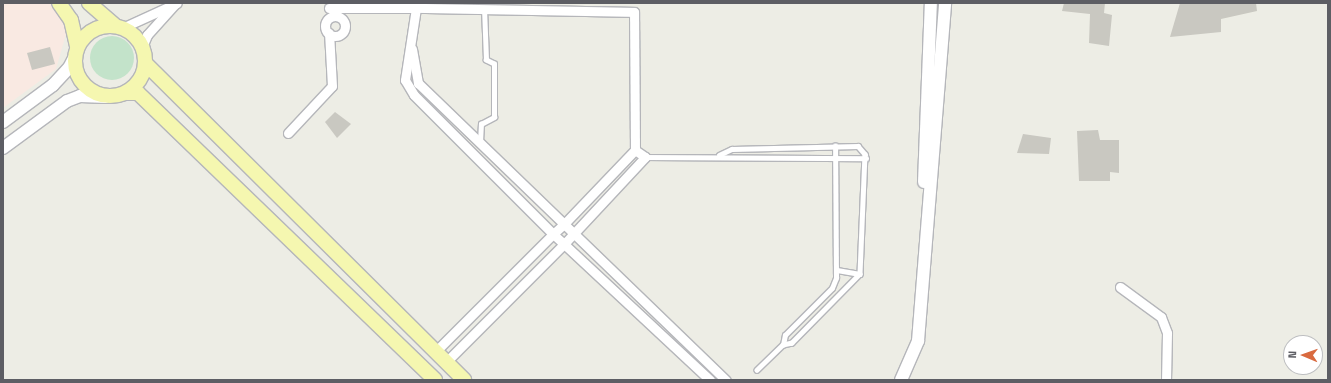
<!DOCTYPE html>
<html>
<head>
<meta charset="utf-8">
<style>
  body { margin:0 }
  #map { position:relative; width:1331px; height:383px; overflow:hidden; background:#edede5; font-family:"Space Grotesk",sans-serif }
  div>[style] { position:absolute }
  .medical>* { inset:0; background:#f9e9e2 }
  .green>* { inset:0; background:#c3e3ca }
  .round { border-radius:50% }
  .building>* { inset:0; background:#c9c8c1 }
  .roads { filter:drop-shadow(1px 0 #b5b6ba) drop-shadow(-1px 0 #b5b6ba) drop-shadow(0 1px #b5b6ba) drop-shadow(0 -1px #b5b6ba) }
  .lane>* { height:4.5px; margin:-2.25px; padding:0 2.25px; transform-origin:2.25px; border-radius:2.25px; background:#fff }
  .street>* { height:9px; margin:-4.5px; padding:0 4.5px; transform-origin:4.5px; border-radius:4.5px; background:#fff }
  .street>.ring { margin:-4.5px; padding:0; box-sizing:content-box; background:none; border:9px solid #fff; border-radius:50% }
  .secondary>* { height:12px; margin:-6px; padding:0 6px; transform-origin:6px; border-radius:6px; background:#fff }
  .primary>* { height:14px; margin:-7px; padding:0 7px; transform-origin:7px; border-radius:7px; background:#f5f7b0 }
  .primary>.ring { margin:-7px; padding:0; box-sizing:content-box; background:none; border:14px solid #f5f7b0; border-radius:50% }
  span { translate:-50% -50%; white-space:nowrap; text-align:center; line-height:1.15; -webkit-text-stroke:3px #fff; paint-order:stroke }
  .frame { position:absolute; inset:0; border:4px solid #5d5e64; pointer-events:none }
  .north { position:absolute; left:1283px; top:335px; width:40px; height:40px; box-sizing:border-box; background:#fff; border:1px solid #bebfc1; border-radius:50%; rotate:272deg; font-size:11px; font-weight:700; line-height:16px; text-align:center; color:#5d5e64 }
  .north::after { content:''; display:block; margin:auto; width:14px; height:18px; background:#d96a3f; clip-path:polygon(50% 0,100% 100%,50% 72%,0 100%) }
</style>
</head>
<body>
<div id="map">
  <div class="medical">
    <div style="clip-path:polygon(3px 3px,50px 3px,68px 27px,56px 69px,3px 108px)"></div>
  </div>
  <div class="green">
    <div class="round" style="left:90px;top:36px;width:44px;height:44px"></div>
  </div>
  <div class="building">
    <div style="clip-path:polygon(1064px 3px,1105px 3px,1104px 13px,1112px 15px,1109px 46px,1089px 43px,1090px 14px,1062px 11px)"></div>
    <div style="clip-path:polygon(1180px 3px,1256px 3px,1257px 11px,1221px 19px,1221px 32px,1170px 37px)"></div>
    <div style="clip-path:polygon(50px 47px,55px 64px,32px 70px,27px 53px)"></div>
    <div style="clip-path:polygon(335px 112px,351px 124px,337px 138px,325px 122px)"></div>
    <div style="clip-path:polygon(1098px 130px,1100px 140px,1119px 140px,1119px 173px,1110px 172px,1110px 181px,1079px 181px,1077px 131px)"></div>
    <div style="clip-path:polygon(1023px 134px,1051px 138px,1049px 154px,1017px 153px)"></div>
  </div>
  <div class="roads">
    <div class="lane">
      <div style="left:480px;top:142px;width:18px;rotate:-87deg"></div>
      <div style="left:481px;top:124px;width:15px;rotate:-28deg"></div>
      <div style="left:494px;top:117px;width:53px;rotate:-90deg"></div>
      <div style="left:494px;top:64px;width:9px;rotate:-153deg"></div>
      <div style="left:486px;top:60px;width:51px;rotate:-92.2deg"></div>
      <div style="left:719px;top:155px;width:14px;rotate:-25deg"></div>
      <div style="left:732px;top:149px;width:126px;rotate:-1.4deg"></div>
      <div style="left:858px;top:146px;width:11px;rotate:49deg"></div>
      <div style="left:865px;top:154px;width:120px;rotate:92.4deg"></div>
      <div style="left:860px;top:274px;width:97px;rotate:134.6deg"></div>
      <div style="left:792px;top:343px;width:9px;rotate:167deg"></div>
      <div style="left:783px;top:345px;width:36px;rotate:136deg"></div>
      <div style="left:645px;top:157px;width:221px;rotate:0.3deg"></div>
      <div style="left:837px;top:270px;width:23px;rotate:10deg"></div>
      <div style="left:783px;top:345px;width:10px;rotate:-79deg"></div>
      <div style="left:785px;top:335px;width:66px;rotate:-45deg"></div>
      <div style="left:832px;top:288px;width:11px;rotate:-68deg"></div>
      <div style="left:836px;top:278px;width:132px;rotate:-90.4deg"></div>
    </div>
    <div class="street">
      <div style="left:329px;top:8px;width:87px"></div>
      <div class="ring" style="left:325px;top:16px;width:11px;height:11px"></div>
      <div style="left:122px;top:28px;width:60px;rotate:-24.4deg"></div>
      <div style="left:142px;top:47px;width:13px;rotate:-67deg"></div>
      <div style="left:147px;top:35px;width:42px;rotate:-47.9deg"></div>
      <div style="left:412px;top:49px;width:35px;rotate:80deg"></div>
      <div style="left:418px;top:83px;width:428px;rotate:44deg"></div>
      <div style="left:288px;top:133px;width:64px;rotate:-46.9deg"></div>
      <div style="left:332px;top:86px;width:53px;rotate:-93.2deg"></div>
      <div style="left:1120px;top:287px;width:51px;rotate:36.2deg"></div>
      <div style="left:1161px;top:317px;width:17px;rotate:69deg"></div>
      <div style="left:1167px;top:333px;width:47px;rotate:91.2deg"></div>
      <div style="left:435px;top:352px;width:167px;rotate:-45deg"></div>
      <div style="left:553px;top:234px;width:15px;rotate:-42deg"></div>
      <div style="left:564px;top:224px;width:103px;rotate:-46.2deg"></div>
      <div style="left:635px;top:150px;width:138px;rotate:-90.4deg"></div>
      <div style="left:634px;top:12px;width:218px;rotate:-178.9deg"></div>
      <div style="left:416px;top:8px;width:73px;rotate:98.7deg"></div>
      <div style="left:405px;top:80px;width:17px;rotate:59deg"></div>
      <div style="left:414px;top:95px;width:197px;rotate:45deg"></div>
      <div style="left:553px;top:234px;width:15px;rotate:42deg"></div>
      <div style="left:564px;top:244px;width:200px;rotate:43deg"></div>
      <div style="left:446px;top:362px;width:167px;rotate:-45deg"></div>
      <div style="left:564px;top:244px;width:119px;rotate:-47deg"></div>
      <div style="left:645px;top:157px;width:12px;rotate:-145deg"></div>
    </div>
    <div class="secondary">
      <div style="left:3px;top:122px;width:62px;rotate:-36.5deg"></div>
      <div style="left:53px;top:85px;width:23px;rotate:-47deg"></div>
      <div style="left:69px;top:68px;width:13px;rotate:-63deg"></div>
      <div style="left:3px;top:148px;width:79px;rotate:-36.3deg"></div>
      <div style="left:67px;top:101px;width:14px;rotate:-21deg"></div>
      <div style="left:80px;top:96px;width:26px;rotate:2deg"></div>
      <div style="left:924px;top:182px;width:179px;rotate:-87.8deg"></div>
      <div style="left:901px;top:380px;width:43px;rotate:-66.4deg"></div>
      <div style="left:918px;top:341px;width:339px;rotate:-85.4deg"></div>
    </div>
    <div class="primary">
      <div style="left:59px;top:3px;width:21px;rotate:55deg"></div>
      <div style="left:71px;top:20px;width:27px;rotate:77deg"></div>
      <div style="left:89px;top:3px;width:33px;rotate:41deg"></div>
      <div class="ring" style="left:75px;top:26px;width:56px;height:56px"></div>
      <div style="left:145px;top:63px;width:450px;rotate:44.8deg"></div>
      <div style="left:127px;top:93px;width:11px"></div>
      <div style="left:138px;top:93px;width:413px;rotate:44deg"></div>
    </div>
  </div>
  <div class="frame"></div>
  <div class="north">N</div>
</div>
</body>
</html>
